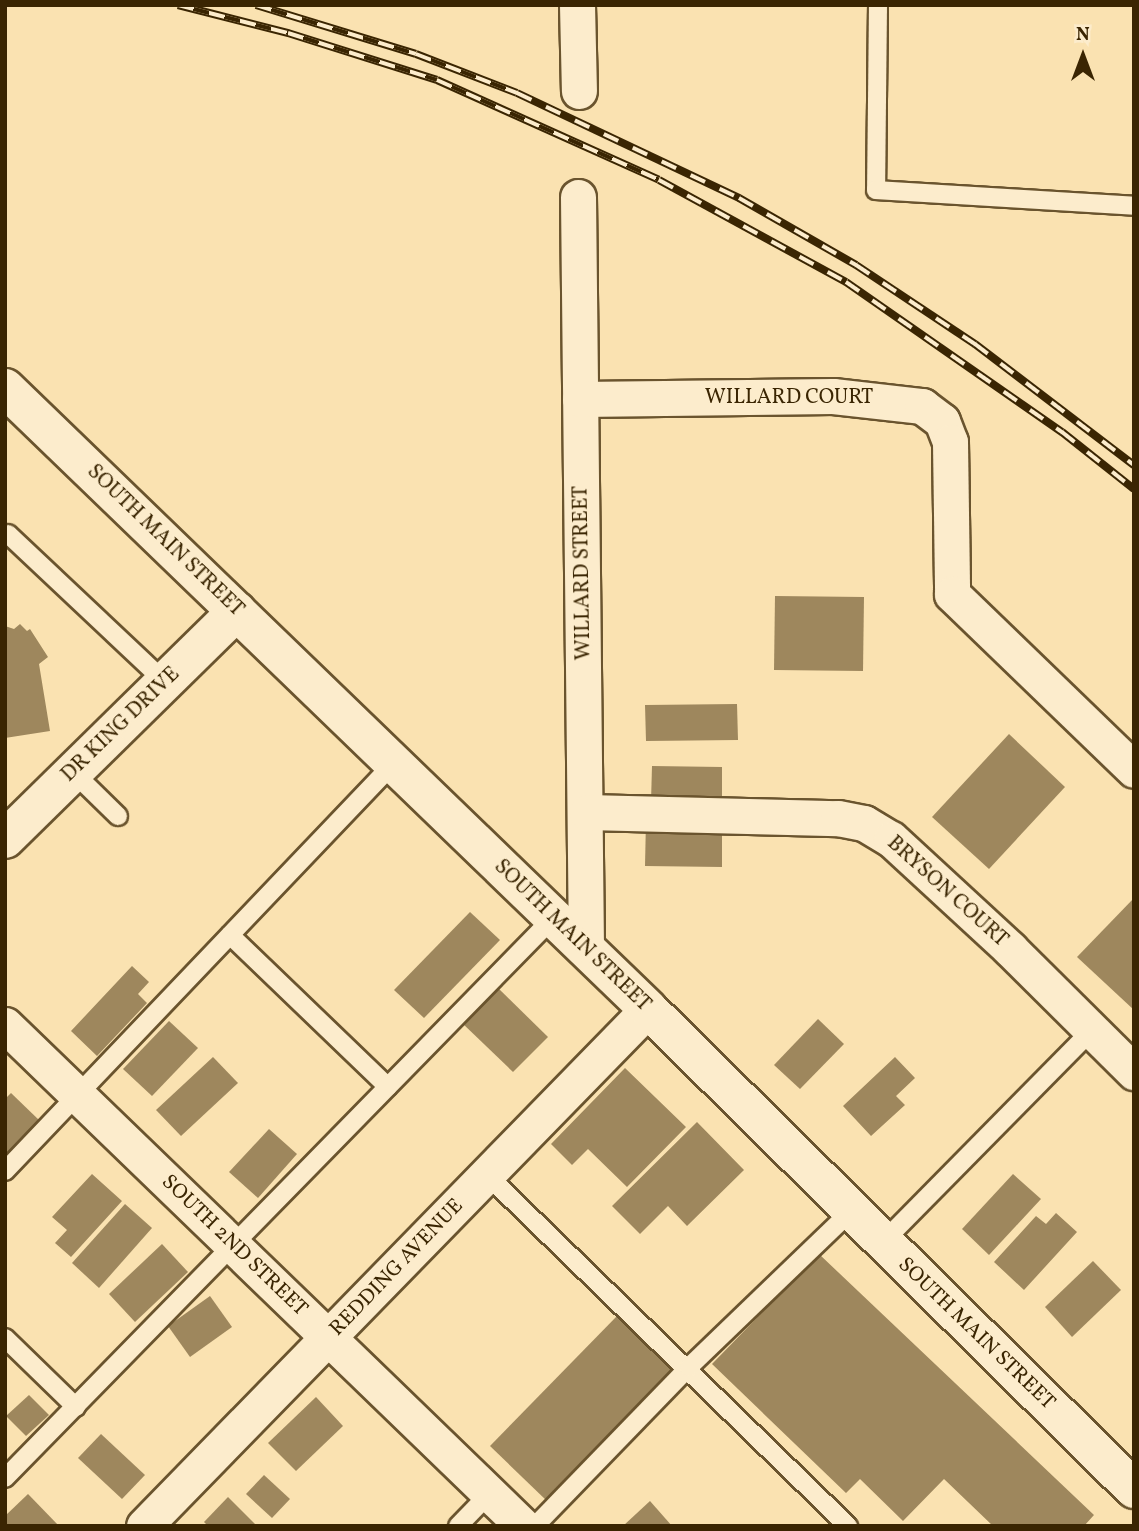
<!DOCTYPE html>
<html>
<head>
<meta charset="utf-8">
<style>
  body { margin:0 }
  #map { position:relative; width:1139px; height:1531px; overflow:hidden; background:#fae2b1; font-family:Vollkorn,serif }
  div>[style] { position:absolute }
  .building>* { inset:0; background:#9e875d }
  .roads { filter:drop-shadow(2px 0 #6a542e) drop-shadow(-2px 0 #6a542e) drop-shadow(0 2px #6a542e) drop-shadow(0 -2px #6a542e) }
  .lane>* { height:18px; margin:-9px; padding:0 9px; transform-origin:9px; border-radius:9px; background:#fceccc }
  .street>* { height:35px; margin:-17.5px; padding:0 17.5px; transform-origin:17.5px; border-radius:17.5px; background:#fceccc }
  .secondary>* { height:38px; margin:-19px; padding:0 19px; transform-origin:19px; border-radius:19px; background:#fceccc }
  .rail>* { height:8px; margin-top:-4px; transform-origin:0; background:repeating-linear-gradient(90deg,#fceccc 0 16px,#3a2502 0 32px); box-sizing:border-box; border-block:2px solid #3a2502 }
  span { translate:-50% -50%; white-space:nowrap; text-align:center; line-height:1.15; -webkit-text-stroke:5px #fceccc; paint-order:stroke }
  .street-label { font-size:21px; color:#3a2502 }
  .frame { position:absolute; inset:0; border:7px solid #3a2502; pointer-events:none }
  .north { position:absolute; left:1048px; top:21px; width:70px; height:70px; -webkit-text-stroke:5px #fceccc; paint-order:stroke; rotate:0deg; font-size:19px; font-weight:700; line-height:28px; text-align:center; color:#3a2502 }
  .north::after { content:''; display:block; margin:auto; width:24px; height:32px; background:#3a2502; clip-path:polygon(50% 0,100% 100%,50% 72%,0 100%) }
</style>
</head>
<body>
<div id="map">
  <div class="building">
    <div style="clip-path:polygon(775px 596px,864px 597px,863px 671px,774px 670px)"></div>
    <div style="clip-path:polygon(20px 624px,27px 631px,30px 629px,48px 657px,39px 664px,50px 731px,5px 738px,5px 626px,14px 629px)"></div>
    <div style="clip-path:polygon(737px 704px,738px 740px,646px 741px,645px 705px)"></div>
    <div style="clip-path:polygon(1009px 734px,1065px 787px,989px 869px,932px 817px)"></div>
    <div style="clip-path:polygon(652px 766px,722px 767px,722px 803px,651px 802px)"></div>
    <div style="clip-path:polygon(646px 820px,722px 821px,722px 867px,645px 866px)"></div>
    <div style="clip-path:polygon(1134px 898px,1134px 1010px,1077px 957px)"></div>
    <div style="clip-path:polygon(470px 912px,500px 940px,424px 1018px,394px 990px)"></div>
    <div style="clip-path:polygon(132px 966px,149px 982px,138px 994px,147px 1003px,97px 1056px,71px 1031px)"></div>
    <div style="clip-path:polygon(497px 987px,548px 1037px,513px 1072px,461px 1022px)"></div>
    <div style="clip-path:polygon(818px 1019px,844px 1044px,800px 1089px,774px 1065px)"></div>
    <div style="clip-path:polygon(169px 1021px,198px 1048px,152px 1096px,123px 1069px)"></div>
    <div style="clip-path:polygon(213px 1057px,238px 1083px,181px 1136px,156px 1110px)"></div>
    <div style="clip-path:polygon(895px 1057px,915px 1078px,896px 1096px,905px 1105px,871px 1136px,843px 1106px)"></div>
    <div style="clip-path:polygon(625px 1068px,686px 1127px,627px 1187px,588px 1149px,572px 1165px,551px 1144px)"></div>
    <div style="clip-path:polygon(11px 1093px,40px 1121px,5px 1158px,5px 1099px)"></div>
    <div style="clip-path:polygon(697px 1122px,744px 1170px,687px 1226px,668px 1206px,640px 1234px,612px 1206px)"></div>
    <div style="clip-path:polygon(269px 1129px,297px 1154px,258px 1198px,229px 1172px)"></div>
    <div style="clip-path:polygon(92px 1174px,122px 1201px,71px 1257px,55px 1243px,67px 1230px,52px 1217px)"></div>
    <div style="clip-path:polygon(1013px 1174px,1041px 1199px,989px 1255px,962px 1229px)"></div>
    <div style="clip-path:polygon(125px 1204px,152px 1228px,99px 1288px,72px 1263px)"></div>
    <div style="clip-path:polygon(1056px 1213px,1077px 1232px,1024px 1290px,994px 1262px,1036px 1216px,1046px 1224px)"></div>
    <div style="clip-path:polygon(162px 1244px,188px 1272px,135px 1322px,109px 1294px)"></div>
    <div style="clip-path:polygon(819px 1254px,1094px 1515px,1084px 1526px,993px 1526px,944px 1479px,903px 1521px,860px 1479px,846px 1493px,712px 1364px)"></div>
    <div style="clip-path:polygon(1093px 1261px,1121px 1290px,1072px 1337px,1045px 1307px)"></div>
    <div style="clip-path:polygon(210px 1296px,232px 1327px,190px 1357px,168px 1326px)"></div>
    <div style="clip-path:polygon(617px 1316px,674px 1372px,548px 1502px,490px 1446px)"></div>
    <div style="clip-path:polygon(29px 1395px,49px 1415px,26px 1436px,6px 1416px)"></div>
    <div style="clip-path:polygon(316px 1397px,343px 1426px,296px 1471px,268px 1443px)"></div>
    <div style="clip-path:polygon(101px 1434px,145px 1475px,122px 1499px,78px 1458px)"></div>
    <div style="clip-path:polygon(264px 1475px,290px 1499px,272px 1518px,246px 1494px)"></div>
    <div style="clip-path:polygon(28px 1494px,59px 1526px,5px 1526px,5px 1516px)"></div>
    <div style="clip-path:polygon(228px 1497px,255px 1524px,253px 1526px,208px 1526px,204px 1522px)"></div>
    <div style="clip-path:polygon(650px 1501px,672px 1526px,623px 1526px)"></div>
  </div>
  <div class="roads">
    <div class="lane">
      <div style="left:878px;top:5px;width:185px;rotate:90.6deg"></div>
      <div style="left:876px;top:190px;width:258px;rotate:3.5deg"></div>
      <div style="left:8px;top:534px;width:216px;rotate:43.3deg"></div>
      <div style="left:73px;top:772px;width:63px;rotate:44.4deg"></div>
      <div style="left:230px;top:935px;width:219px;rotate:43.9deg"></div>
      <div style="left:5px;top:1171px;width:564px;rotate:-46.37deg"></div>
      <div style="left:487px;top:1175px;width:504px;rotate:44.2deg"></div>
      <div style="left:883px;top:1242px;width:298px;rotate:-45.4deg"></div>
      <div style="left:5px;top:1338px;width:99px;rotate:44.2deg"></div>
      <div style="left:5px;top:1478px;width:784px;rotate:-45.62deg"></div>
      <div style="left:458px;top:1526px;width:45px;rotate:-45.9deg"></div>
      <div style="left:535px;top:1526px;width:221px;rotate:-45.9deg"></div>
      <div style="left:689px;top:1367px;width:225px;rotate:-43.9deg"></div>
    </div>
    <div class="street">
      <div style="left:577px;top:5px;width:86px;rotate:88.7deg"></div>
      <div style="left:578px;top:197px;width:752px;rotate:89.39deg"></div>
      <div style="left:580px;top:399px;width:253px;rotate:-0.7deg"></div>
      <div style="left:833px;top:396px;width:90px;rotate:6.4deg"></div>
      <div style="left:922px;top:406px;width:25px;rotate:37deg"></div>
      <div style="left:942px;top:421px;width:22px;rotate:69deg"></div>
      <div style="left:950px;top:442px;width:152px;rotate:89.2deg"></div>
      <div style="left:952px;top:594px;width:253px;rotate:44deg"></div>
      <div style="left:587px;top:812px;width:251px;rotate:1.4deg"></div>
      <div style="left:838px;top:818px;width:26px;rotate:11deg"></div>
      <div style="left:864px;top:823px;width:31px;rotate:31deg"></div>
      <div style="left:891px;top:839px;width:162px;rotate:42.7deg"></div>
      <div style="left:1010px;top:949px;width:175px;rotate:44.8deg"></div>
      <div style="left:5px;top:1025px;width:721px;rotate:44.04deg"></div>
      <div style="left:144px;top:1526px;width:722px;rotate:-45.73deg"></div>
    </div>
    <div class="secondary">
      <div style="left:5px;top:388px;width:894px;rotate:44deg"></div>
      <div style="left:648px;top:1009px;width:683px;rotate:44.64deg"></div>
      <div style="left:5px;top:839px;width:325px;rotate:-44.5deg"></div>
    </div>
  </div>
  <div class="rail">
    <div style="left:178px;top:5px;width:114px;rotate:14.3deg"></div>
    <div style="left:288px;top:33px;width:156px;rotate:17.5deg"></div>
    <div style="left:437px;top:80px;width:243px;rotate:24.2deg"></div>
    <div style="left:659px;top:180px;width:213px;rotate:28.6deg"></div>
    <div style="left:846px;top:282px;width:263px;rotate:34.8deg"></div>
    <div style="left:1062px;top:432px;width:92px;rotate:38.4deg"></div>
    <div style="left:256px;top:5px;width:167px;rotate:17deg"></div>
    <div style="left:416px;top:54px;width:108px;rotate:21.1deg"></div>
    <div style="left:517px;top:93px;width:246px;rotate:25.3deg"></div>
    <div style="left:739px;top:198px;width:135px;rotate:29.8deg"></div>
    <div style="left:856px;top:265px;width:143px;rotate:33.6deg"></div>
    <div style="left:975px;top:344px;width:200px;rotate:37.3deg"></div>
  </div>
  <div class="street-label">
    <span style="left:789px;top:398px">WILLARD COURT</span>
    <span style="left:165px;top:541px;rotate:44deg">SOUTH MAIN STREET</span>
    <span style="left:583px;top:573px;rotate:-91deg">WILLARD STREET</span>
    <span style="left:121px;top:725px;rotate:-44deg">DR KING DRIVE</span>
    <span style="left:947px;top:892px;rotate:42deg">BRYSON COURT</span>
    <span style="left:572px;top:936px;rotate:44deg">SOUTH MAIN STREET</span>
    <span style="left:234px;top:1246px;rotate:44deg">SOUTH 2ND STREET</span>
    <span style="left:397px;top:1268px;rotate:-46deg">REDDING AVENUE</span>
    <span style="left:976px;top:1334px;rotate:44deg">SOUTH MAIN STREET</span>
  </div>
  <div class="frame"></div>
  <div class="north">N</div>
</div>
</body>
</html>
